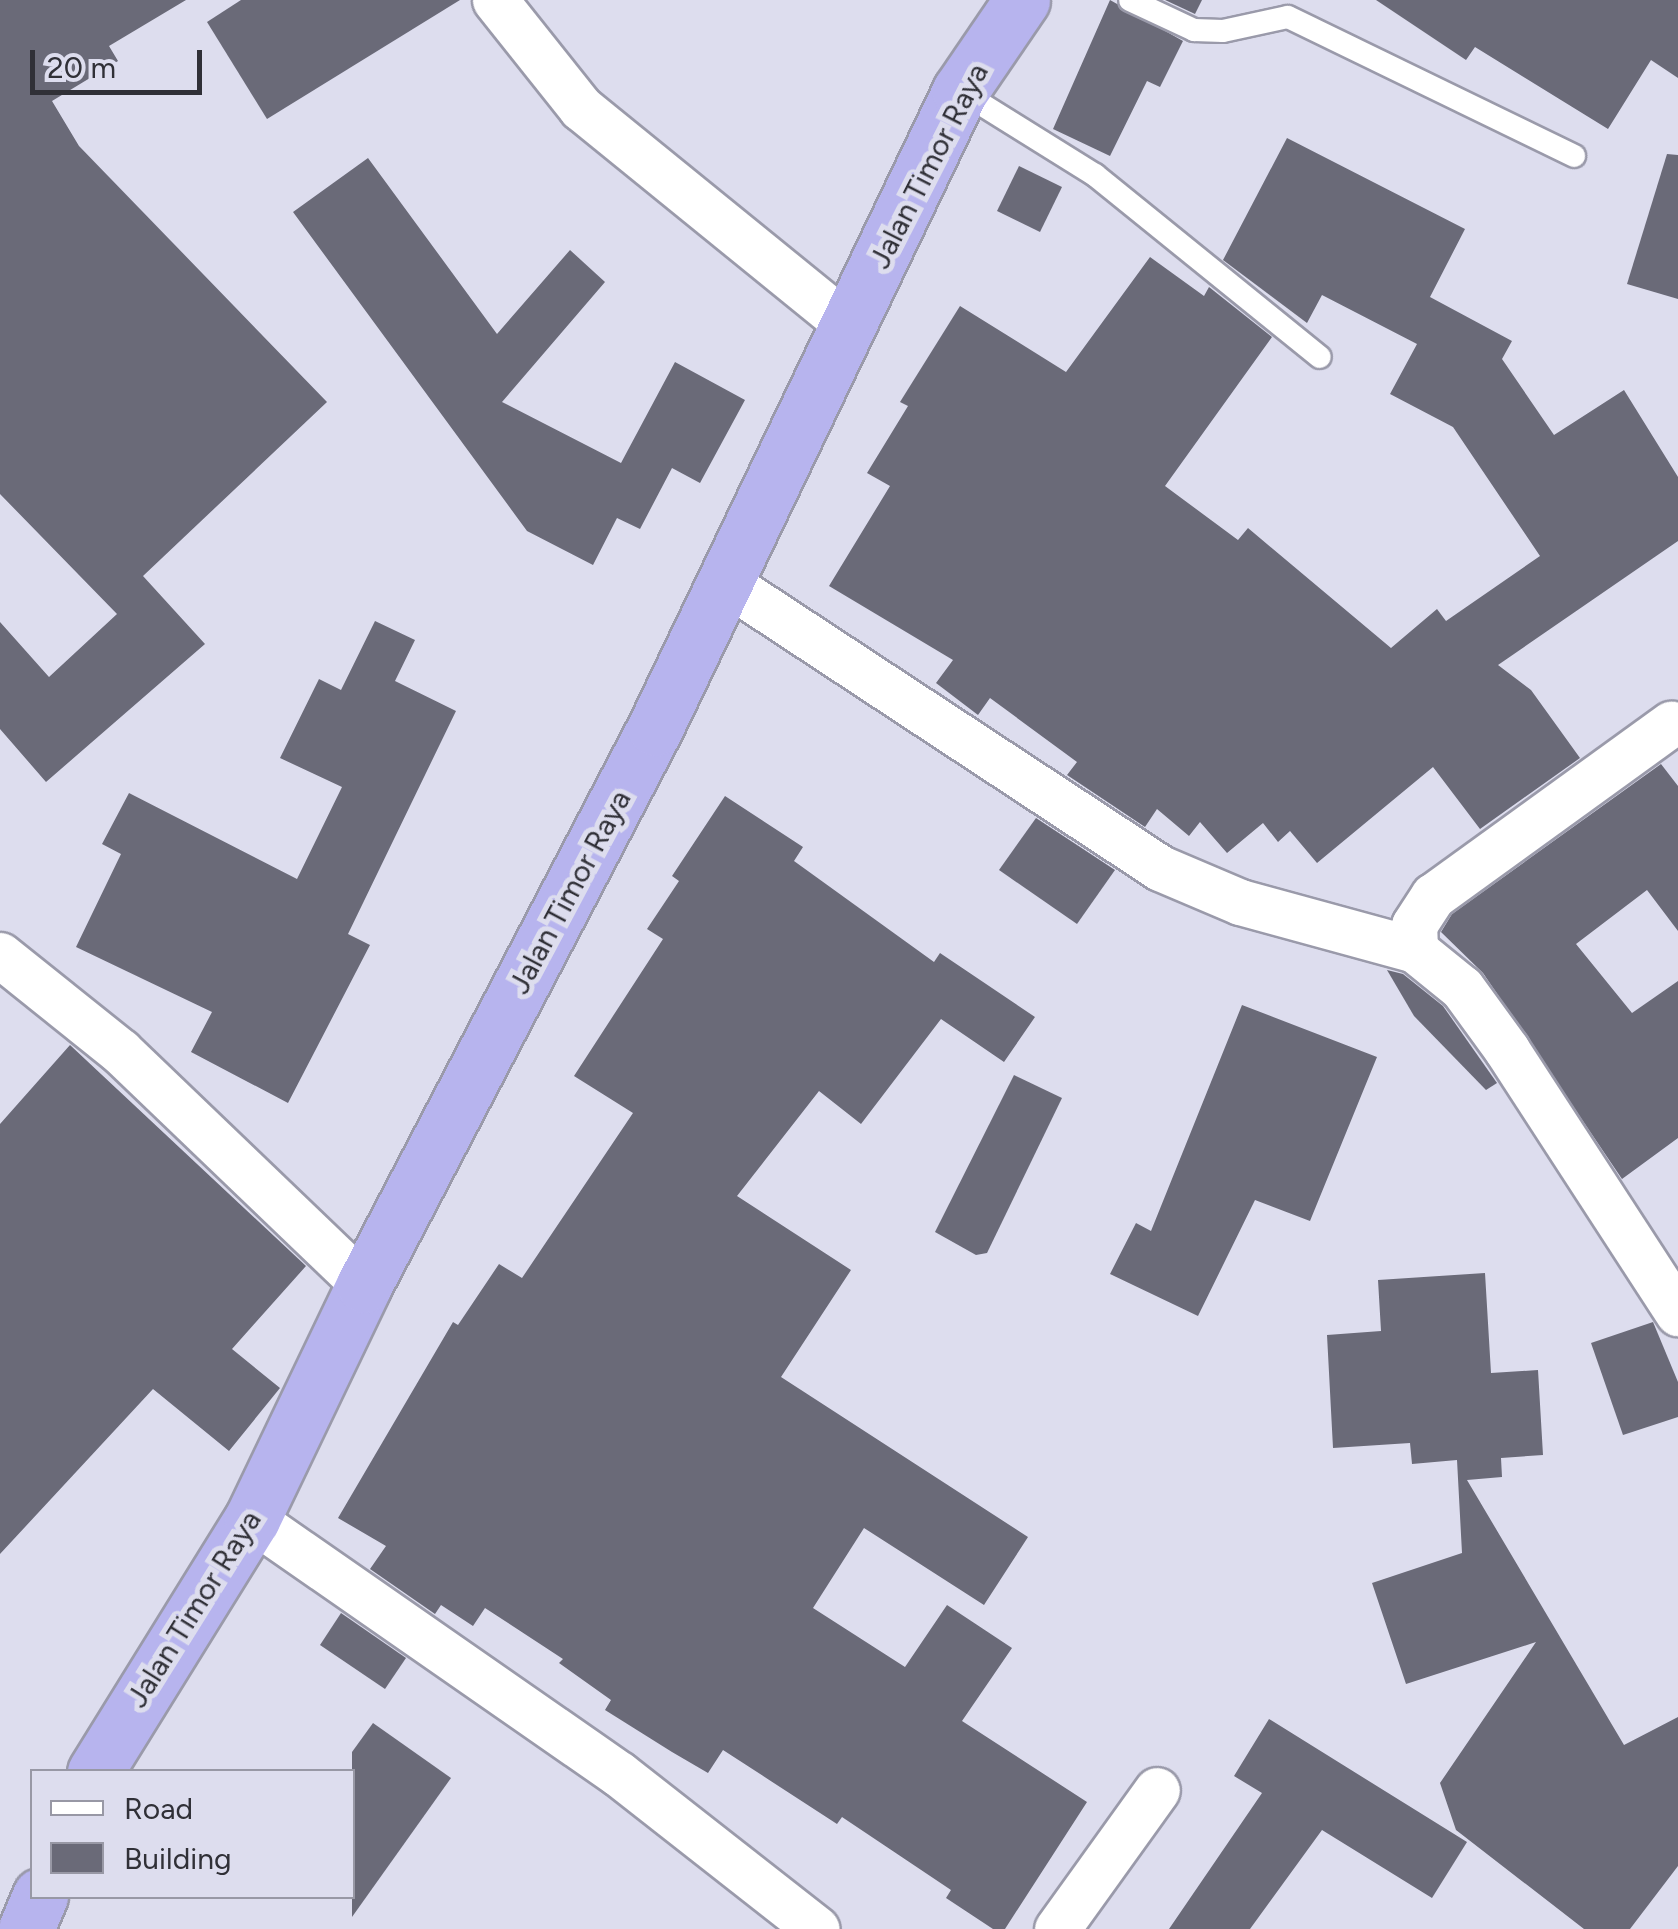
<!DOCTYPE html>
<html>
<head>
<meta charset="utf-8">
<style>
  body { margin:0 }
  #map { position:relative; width:1678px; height:1929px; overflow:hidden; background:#dde; font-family:Figtree,sans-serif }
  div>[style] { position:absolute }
  .building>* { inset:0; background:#6a6a78 }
  .roads { filter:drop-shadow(2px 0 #9a9aaa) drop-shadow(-2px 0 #9a9aaa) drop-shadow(0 2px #9a9aaa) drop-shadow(0 -2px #9a9aaa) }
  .service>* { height:22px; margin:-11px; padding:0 11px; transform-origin:11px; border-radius:11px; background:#fff }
  .minor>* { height:45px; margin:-22.5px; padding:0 22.5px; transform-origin:22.5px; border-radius:22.5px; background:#fff }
  .trunk>* { height:55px; margin:-27.5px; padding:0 27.5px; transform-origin:27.5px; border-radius:27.5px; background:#b7b4ee }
  span { translate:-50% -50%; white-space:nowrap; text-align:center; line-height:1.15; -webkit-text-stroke:10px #dde; paint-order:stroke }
  .street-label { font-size:30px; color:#303037 }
  .legend { position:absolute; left:30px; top:1769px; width:325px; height:130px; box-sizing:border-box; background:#dde; border:2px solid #9898a5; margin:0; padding:12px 18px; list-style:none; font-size:30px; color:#303037 }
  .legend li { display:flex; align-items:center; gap:20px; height:50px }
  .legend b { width:50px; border:2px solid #9898a5 }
  .scale { position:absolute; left:30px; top:50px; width:172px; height:45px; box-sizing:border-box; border:5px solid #303037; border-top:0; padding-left:12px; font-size:30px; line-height:35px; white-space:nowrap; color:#303037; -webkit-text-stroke:8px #dde; paint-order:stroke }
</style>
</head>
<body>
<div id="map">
  <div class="building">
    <div style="clip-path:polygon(0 0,186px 0,109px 46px,118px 61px,52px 101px,79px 146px,327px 402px,143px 576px,205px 644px,46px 782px,0 729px,0 622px,49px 677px,117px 614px,0 494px)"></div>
    <div style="clip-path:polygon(241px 0,460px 0,267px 119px,207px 22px)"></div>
    <div style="clip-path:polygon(1110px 0,1183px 41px,1160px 87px,1147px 81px,1110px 156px,1053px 129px)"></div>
    <div style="clip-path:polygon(1165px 0,1202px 0,1195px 14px)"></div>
    <div style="clip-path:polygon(1376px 0,1678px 0,1678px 78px,1651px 60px,1608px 129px,1475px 47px,1466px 60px)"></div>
    <div style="clip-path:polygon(1287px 138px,1465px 229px,1430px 297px,1512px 341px,1502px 359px,1554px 435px,1624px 390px,1678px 477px,1678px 541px,1498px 665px,1531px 690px,1580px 758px,1480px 829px,1433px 767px,1317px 863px,1290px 831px,1278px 842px,1263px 823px,1227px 853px,1200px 822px,1189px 836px,1157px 809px,1145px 827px,1067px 775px,1077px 762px,990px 698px,978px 715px,936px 683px,953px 660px,829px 586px,890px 486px,867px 473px,908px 406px,900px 402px,960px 306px,1066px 372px,1150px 257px,1204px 296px,1209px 287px,1272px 337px,1165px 486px,1238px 540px,1248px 528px,1391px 648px,1437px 609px,1446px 621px,1540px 556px,1453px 427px,1390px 394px,1417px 344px,1322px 295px,1307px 323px,1223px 260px)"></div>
    <div style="clip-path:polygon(1667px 154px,1678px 155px,1678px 299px,1627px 284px)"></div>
    <div style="clip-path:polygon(368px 158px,497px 334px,570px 250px,605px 282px,502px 402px,621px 463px,675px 362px,745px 400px,700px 483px,672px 468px,640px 529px,617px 518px,593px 565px,527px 531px,293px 212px)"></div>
    <div style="clip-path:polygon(1019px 166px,1062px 187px,1040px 232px,997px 211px)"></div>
    <div style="clip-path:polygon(375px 621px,415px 640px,395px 681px,456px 711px,348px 934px,370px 945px,288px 1103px,191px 1052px,212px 1012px,76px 947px,121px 854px,102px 844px,129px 793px,297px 879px,342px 787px,280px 758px,319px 679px,341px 690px)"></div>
    <div style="clip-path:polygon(1661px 764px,1678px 786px,1678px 931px,1647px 890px,1576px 944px,1632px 1013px,1678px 981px,1678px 1138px,1622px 1179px,1483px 973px,1441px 932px,1452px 914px)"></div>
    <div style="clip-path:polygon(725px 796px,803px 847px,794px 861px,934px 962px,940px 953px,1035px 1017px,1004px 1062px,941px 1019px,861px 1124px,819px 1091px,737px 1196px,851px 1270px,781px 1377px,1028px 1537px,984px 1605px,864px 1528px,813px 1608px,905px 1667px,947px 1605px,1012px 1648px,962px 1721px,1087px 1802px,1005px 1929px,993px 1929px,946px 1898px,951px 1890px,842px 1817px,837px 1824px,723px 1750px,708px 1773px,672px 1752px,605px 1710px,611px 1700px,559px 1663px,563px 1659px,485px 1608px,473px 1626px,441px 1605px,435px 1614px,370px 1569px,386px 1546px,338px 1518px,453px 1322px,458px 1325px,499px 1264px,522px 1278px,633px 1113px,574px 1076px,663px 939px,647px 929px,679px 881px,672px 876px)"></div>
    <div style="clip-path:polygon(1036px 818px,1115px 870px,1077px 924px,999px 870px)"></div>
    <div style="clip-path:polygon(1387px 970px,1403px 974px,1443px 1006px,1497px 1083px,1486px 1090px,1414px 1016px)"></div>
    <div style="clip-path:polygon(1242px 1005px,1377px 1057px,1310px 1221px,1255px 1200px,1198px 1316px,1110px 1274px,1136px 1223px,1151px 1231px)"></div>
    <div style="clip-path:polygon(70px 1045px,306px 1266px,232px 1349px,280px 1388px,229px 1451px,153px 1389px,0 1554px,0 1124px)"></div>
    <div style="clip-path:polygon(1014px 1075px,1062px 1098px,987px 1253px,976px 1255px,935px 1232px)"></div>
    <div style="clip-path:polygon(1485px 1273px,1491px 1373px,1538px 1370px,1543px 1455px,1501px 1458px,1502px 1477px,1467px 1480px,1624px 1745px,1678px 1717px,1678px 1866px,1630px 1929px,1584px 1929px,1456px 1830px,1440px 1783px,1536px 1642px,1406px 1684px,1372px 1583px,1462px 1553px,1457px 1460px,1412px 1464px,1410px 1443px,1333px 1448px,1327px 1335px,1381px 1331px,1378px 1280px)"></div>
    <div style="clip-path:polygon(1653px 1322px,1678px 1382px,1678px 1417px,1623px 1435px,1591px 1343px)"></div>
    <div style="clip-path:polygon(341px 1613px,406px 1658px,385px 1689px,320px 1645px)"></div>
    <div style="clip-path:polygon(1269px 1719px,1467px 1842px,1432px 1898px,1322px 1830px,1250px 1929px,1169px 1929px,1262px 1793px,1234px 1776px)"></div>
    <div style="clip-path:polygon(373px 1723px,451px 1778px,352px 1917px,352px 1752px)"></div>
  </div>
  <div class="roads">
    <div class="service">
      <div style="left:1130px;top:0;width:71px;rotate:25.1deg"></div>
      <div style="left:1194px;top:30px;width:29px;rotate:2deg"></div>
      <div style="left:1223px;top:31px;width:66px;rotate:-12.2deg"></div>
      <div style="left:1288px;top:17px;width:318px;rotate:25.9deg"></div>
      <div style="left:960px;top:91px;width:159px;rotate:31.9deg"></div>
      <div style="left:1095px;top:175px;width:289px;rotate:39deg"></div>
    </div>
    <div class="minor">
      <div style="left:495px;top:0;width:138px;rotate:51.5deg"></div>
      <div style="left:581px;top:108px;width:347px;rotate:39.1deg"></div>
      <div style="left:727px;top:583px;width:518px;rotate:33.35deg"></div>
      <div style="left:1160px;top:868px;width:87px;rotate:23deg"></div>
      <div style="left:1240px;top:902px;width:181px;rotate:15.3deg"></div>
      <div style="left:1415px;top:950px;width:60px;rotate:39deg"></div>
      <div style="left:1462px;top:988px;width:77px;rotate:54deg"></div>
      <div style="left:1507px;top:1050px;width:314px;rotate:57deg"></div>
      <div style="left:1415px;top:950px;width:25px;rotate:-92deg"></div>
      <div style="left:1414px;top:925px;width:35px;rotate:-57deg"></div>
      <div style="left:1433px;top:896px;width:294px;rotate:-35.9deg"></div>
      <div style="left:0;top:955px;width:154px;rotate:38.7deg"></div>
      <div style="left:120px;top:1051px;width:338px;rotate:43.8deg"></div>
      <div style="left:252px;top:1519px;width:447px;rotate:34.8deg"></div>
      <div style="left:619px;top:1774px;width:251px;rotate:38.1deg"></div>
      <div style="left:1057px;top:1929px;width:171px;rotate:-54.3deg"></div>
    </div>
    <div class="trunk">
      <div style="left:95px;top:1772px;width:298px;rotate:-58.2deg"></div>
      <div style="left:252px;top:1519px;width:259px;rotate:-64.4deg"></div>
      <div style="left:364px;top:1285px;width:628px;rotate:-62.42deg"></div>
      <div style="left:655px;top:728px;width:706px;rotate:-64.41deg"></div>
      <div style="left:960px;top:91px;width:110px;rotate:-55.7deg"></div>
      <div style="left:26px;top:1929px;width:36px;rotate:-67deg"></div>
    </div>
  </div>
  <div class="street-label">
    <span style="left:929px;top:166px;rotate:-63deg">Jalan Timor Raya</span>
    <span style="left:570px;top:892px;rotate:-62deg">Jalan Timor Raya</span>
    <span style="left:194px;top:1609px;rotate:-58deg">Jalan Timor Raya</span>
  </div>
  <ul class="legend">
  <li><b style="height:12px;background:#fff"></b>Road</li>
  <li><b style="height:28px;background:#6a6a78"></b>Building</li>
  </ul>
  <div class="scale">20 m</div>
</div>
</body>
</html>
